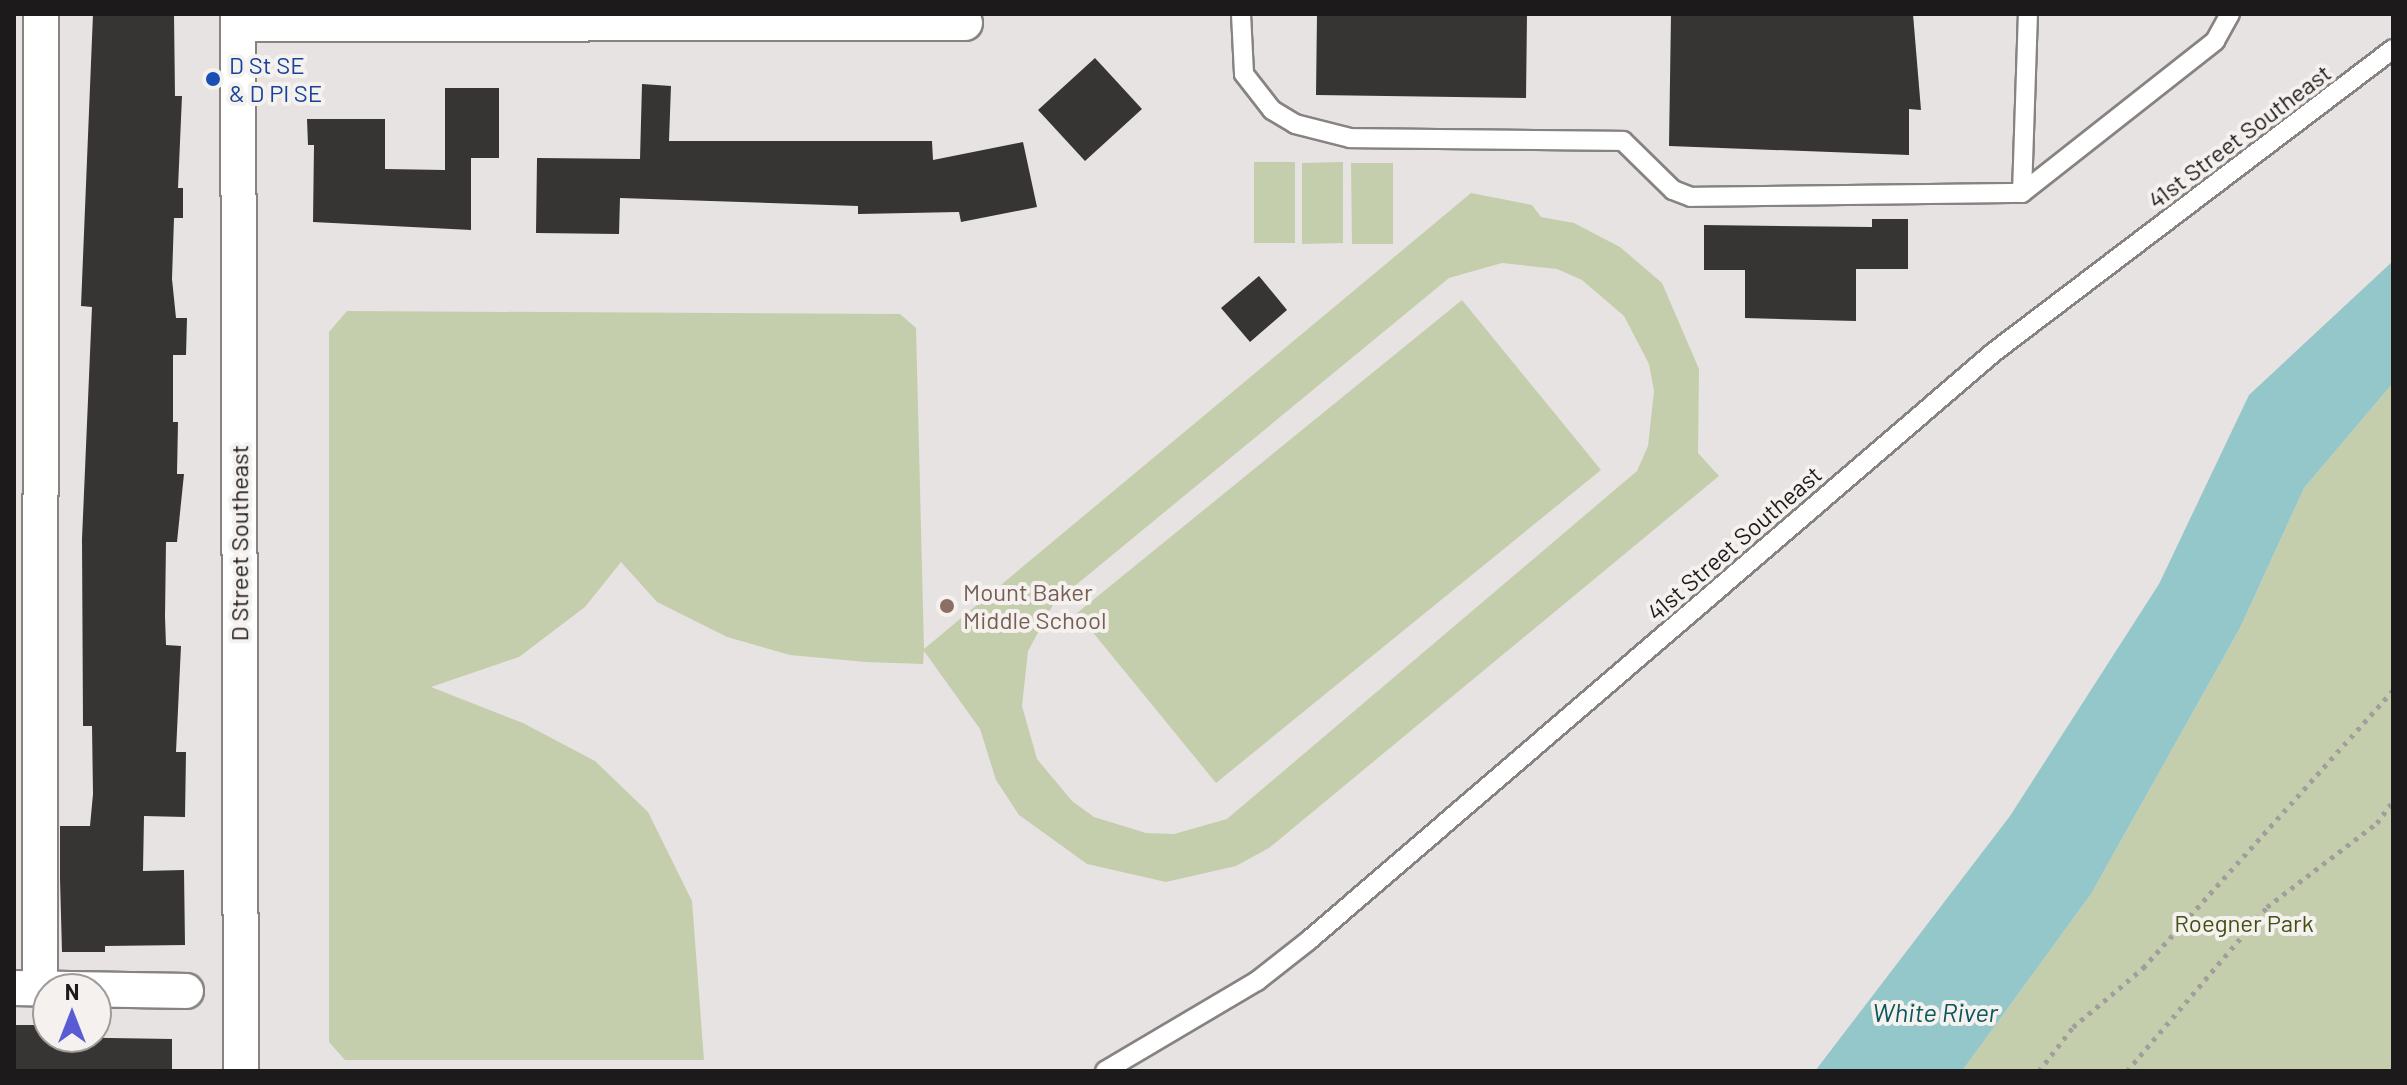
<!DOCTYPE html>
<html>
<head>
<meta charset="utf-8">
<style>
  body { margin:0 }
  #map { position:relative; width:2407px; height:1085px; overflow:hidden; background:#e7e3e2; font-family:Barlow,sans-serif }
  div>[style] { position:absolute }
  .green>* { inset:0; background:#c5ceac }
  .water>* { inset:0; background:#94c7c9 }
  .building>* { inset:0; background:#373533 }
  .path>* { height:5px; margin-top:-2.5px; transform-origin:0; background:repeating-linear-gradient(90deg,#a19e9d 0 4px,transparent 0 10px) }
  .roads { filter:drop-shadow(2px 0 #868381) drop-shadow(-2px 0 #868381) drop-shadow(0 2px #868381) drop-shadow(0 -2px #868381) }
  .service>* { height:18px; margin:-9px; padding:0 9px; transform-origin:9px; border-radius:9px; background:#fff }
  .minor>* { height:34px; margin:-17px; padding:0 17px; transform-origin:17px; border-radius:17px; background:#fff }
  .dots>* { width:22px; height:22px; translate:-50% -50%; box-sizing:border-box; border:4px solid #f4f1ef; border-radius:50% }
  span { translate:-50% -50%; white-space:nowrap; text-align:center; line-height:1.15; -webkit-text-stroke:8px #f4f1ef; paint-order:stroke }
  .transit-label { font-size:24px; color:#164399 }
  .left { translate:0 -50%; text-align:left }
  .street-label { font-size:24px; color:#1c1a1a }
  .education-label { font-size:24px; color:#785e54 }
  .park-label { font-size:24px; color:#445014 }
  .water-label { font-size:26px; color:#0c575a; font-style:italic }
  .frame { position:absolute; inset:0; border:16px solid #1c1a1a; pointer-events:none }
  .north { position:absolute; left:32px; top:973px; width:80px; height:80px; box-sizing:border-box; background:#f4f1ef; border:2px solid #9e9b9a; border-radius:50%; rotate:0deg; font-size:22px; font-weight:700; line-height:32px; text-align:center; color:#1c1a1a }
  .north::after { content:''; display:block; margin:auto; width:28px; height:36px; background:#595cd3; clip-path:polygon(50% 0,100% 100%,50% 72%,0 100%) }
</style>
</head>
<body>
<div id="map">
  <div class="green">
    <div style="clip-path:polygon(1254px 162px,1295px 162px,1295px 243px,1254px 243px)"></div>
    <div style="clip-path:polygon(1343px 162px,1343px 243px,1302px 244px,1302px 163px)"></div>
    <div style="clip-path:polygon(1351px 163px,1393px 163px,1393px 244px,1352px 244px)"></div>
    <div style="clip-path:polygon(evenodd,1471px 193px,1532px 205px,1541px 217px,1574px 223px,1620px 247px,1662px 283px,1699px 369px,1698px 453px,1719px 476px,1269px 848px,1236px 866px,1166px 882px,1087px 864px,1019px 815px,996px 780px,980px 729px,924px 651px,923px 664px,866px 662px,790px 655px,727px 637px,657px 602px,621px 562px,585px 607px,519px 657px,431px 687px,523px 723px,595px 761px,648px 812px,692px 901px,704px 1060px,345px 1060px,329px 1042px,329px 332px,347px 311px,900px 314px,916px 328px,924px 649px,1471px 193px,1502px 263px,1557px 269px,1582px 280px,1624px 316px,1649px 364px,1654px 391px,1648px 446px,1637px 471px,1227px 819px,1174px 834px,1146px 833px,1094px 817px,1072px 801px,1037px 759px,1022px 706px,1028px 651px,1054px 603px,1449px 278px,1502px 263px)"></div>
    <div style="clip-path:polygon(1462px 300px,1601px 470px,1216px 783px,1077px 613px)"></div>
    <div style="clip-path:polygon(2393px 383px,2393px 1071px,1962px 1071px,2091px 894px,2240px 628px,2304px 488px)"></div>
  </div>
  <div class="water">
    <div style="clip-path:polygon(2393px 261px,2393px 383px,2304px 488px,2240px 628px,2091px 894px,1962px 1071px,1815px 1071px,2010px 816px,2159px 584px,2249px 395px)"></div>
  </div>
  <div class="building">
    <div style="clip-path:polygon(93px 14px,174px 14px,175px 96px,182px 96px,178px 188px,183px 188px,183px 218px,174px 218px,172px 279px,176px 318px,187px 318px,186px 355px,173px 355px,173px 422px,178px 422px,177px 474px,184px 474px,177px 542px,166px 542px,165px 617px,166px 645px,181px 646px,176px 752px,186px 752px,185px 817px,144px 816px,143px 871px,184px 870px,185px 945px,105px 946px,105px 952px,62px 952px,60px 879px,60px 826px,90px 826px,93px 794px,92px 726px,83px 726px,82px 539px,92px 307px,81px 306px)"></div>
    <div style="clip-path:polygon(1317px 14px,1527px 14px,1526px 98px,1316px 95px)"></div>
    <div style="clip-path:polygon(1671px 14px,1913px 14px,1921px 110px,1909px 109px,1909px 155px,1669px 146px)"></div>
    <div style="clip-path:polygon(1095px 58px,1142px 109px,1085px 161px,1038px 110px)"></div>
    <div style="clip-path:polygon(642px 84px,671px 86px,669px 141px,932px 141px,933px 160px,1023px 142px,1037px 207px,961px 222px,959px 212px,858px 214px,858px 206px,620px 198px,619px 234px,536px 233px,537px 158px,640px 159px)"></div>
    <div style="clip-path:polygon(445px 88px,499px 88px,499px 158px,471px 158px,471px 230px,313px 222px,314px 145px,308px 145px,307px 119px,385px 119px,385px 169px,445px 170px)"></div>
    <div style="clip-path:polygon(1872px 219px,1908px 219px,1908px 269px,1856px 269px,1856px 321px,1745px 318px,1745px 270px,1704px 270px,1704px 225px,1872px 227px)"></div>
    <div style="clip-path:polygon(1259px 276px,1287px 310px,1250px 342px,1221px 308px)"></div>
    <div style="clip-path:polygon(14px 1025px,47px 1025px,47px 1037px,172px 1039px,172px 1071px,14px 1071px)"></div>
  </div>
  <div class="path">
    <div style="left:2039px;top:1071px;width:56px;rotate:-52.3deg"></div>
    <div style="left:2073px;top:1027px;width:92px;rotate:-40.1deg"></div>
    <div style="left:2143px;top:968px;width:374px;rotate:-48deg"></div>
    <div style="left:2127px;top:1071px;width:216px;rotate:-49.5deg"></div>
    <div style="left:2267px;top:907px;width:138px;rotate:-37.4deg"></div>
    <div style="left:2377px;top:823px;width:27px;rotate:-54deg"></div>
    <div style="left:2310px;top:1071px;width:16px"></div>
  </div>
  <div class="roads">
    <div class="service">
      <div style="left:1241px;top:14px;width:60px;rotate:87.1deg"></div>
      <div style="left:1244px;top:74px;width:46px;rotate:52.1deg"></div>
      <div style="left:1272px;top:110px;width:27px;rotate:31deg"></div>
      <div style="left:1295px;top:124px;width:57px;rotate:14.3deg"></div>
      <div style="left:1350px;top:138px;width:273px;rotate:0.6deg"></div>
      <div style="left:1623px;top:141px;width:70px;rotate:44.4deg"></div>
      <div style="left:1673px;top:190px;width:19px;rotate:21deg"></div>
      <div style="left:1691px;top:197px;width:331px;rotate:-0.7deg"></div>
      <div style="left:2022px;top:193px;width:246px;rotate:-38.2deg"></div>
      <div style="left:2215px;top:41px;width:31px;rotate:-61deg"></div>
      <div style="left:2022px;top:193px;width:179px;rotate:-88.1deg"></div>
      <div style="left:1105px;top:1071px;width:177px;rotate:-30.6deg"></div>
      <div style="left:1257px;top:981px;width:65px;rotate:-38.1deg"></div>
      <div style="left:1308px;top:941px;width:904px;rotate:-40.65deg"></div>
      <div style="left:1994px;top:352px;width:501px;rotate:-37.21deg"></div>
    </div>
    <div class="minor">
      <div style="left:238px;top:14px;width:1057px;rotate:89.84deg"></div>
      <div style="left:238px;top:24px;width:727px;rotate:-0.08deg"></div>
      <div style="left:14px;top:988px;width:172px;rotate:1deg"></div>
      <div style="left:40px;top:988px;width:974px;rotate:-89.94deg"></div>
    </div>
  </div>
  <div class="dots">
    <div style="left:213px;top:79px;background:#1a4fb4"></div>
    <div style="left:947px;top:606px;background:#8d6e63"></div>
  </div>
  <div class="transit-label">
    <span class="left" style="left:229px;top:79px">D St SE<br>&amp; D Pl SE</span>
  </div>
  <div class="street-label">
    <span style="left:2239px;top:136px;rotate:-37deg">41st Street Southeast</span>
    <span style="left:239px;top:543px;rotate:-90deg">D Street Southeast</span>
    <span style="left:1734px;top:543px;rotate:-41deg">41st Street Southeast</span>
  </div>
  <div class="education-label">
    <span class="left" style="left:963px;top:606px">Mount Baker<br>Middle School</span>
  </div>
  <div class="park-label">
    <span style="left:2244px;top:923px">Roegner Park</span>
  </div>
  <div class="water-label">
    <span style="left:1935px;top:1012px">White River</span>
  </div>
  <div class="frame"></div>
  <div class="north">N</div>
</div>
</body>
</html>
